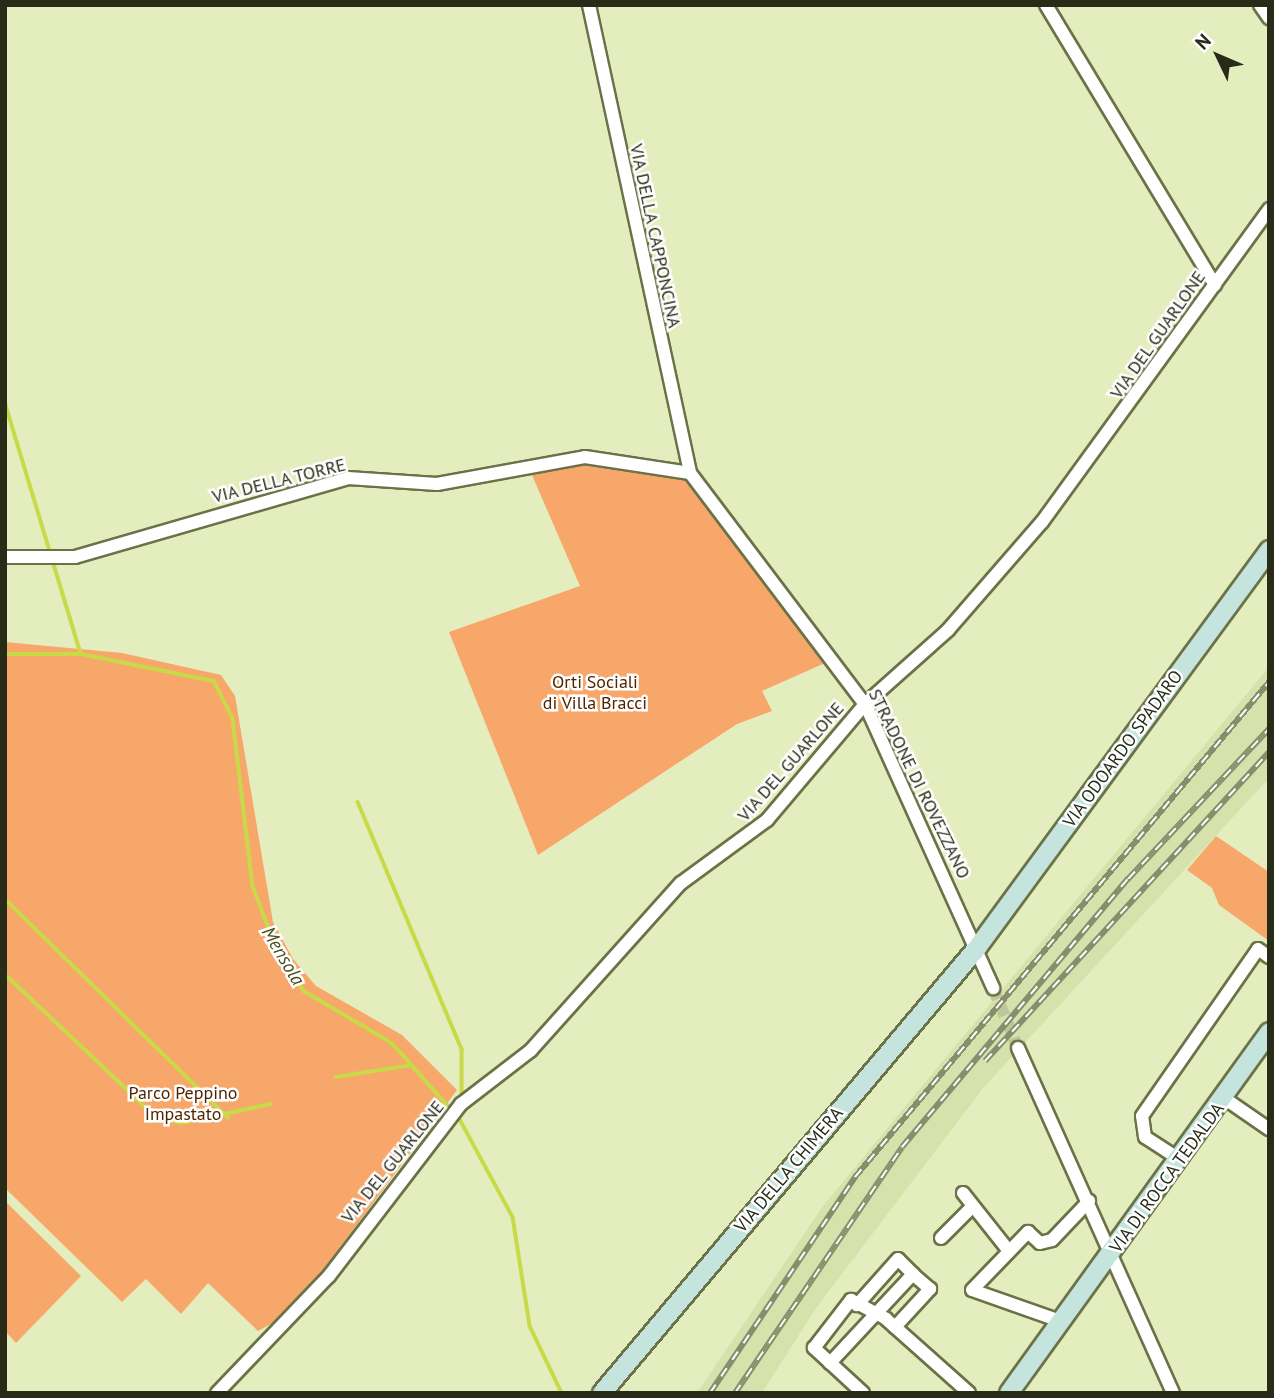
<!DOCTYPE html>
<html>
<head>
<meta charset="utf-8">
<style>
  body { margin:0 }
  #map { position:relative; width:1274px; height:1398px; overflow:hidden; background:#e4edbd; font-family:"PT Sans",sans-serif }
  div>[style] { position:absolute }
  .built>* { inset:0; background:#d7e1ab }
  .green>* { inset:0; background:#f8a76b }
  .stream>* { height:3.5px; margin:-1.75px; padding:0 1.75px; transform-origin:1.75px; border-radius:1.75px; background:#c8da48 }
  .street-tunnel>* { height:12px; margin-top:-6px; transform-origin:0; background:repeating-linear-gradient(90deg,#bec69c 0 12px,transparent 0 18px) }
  .roads { filter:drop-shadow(2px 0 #6b7247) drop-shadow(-2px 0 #6b7247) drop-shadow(0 2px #6b7247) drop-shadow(0 -2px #6b7247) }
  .street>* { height:12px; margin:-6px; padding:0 6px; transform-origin:6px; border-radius:6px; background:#fff }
  .secondary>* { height:18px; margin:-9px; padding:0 9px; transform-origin:9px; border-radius:9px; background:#c4e4dd }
  .rail>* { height:6px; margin-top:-3px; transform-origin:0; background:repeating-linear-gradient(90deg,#fff 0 10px,#878e6c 0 20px); box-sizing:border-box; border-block:2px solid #878e6c }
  span { translate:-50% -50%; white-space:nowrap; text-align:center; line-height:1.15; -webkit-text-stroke:5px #fff; paint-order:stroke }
  .street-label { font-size:18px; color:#272b18 }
  .park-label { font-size:18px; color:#4f2500 }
  .water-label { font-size:19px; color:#484f16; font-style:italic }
  .frame { position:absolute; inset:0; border:7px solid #272b18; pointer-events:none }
  .north { position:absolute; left:1183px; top:21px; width:70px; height:70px; -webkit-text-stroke:5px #fff; paint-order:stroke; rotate:314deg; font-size:19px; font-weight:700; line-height:28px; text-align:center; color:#272b18 }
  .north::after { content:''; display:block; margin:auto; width:24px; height:32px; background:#272b18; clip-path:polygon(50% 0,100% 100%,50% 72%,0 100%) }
</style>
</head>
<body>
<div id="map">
  <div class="built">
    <div style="clip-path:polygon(1269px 667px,1269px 778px,984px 1087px,816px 1308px,762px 1393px,697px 1393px,823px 1206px)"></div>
  </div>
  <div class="green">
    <div style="clip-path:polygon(591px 462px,687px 479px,825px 663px,762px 691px,772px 711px,737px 724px,538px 855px,449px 632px,580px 586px,532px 475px)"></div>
    <div style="clip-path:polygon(5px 642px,122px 653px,221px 675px,235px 696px,273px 922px,293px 959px,316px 986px,402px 1035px,457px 1090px,292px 1312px,258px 1331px,208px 1283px,181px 1314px,146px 1279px,122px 1302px,5px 1188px)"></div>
    <div style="clip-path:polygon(1216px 836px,1269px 872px,1269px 941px,1219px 905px,1212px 888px,1187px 870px)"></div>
    <div style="clip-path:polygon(5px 1201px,81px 1276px,16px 1343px,5px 1331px)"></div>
  </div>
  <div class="stream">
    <div style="left:5px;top:402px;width:263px;rotate:73.2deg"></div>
    <div style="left:5px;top:654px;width:76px"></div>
    <div style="left:81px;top:654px;width:136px;rotate:11.5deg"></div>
    <div style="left:214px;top:681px;width:42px;rotate:63.4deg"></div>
    <div style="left:233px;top:719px;width:168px;rotate:83.2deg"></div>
    <div style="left:253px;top:886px;width:74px;rotate:69.4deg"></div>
    <div style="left:279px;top:955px;width:44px;rotate:55.2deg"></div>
    <div style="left:304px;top:991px;width:102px;rotate:30.6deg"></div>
    <div style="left:392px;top:1043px;width:89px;rotate:48.2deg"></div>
    <div style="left:358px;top:802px;width:269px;rotate:67.2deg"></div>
    <div style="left:462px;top:1050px;width:47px;rotate:90deg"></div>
    <div style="left:5px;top:899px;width:312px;rotate:44.4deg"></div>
    <div style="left:5px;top:974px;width:204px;rotate:43.4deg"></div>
    <div style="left:153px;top:1114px;width:29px;rotate:18deg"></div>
    <div style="left:181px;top:1123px;width:92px;rotate:-11.9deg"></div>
    <div style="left:336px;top:1077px;width:77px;rotate:-9deg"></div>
    <div style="left:457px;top:1114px;width:117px;rotate:61.5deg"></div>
    <div style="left:513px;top:1217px;width:110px;rotate:81.1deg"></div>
    <div style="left:530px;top:1326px;width:74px;rotate:64.5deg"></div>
  </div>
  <div class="street-tunnel">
    <div style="left:993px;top:988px;width:65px;rotate:67.4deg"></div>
  </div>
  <div class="roads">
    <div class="street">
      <div style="left:589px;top:5px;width:479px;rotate:77.8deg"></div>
      <div style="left:690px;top:473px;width:290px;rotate:52.9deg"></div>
      <div style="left:865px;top:704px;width:312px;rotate:65.7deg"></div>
      <div style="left:1046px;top:5px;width:327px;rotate:58.9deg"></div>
      <div style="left:1260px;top:5px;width:16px;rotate:55deg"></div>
      <div style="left:5px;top:557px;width:70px"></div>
      <div style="left:75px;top:557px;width:284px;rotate:-16.1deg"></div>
      <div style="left:348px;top:478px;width:89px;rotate:3.9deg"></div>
      <div style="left:437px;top:484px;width:150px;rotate:-10.3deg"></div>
      <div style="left:585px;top:457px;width:106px;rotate:8.7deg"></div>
      <div style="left:1018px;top:1048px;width:378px;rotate:65.8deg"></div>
      <div style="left:1224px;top:1098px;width:55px;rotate:34.6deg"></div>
      <div style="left:1179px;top:1159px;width:40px;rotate:-147.1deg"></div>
      <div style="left:1145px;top:1137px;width:21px;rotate:-98deg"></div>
      <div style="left:1142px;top:1116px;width:203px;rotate:-55.2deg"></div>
      <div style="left:1258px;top:949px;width:14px;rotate:36deg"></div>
      <div style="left:963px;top:1193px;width:74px;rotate:51.6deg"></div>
      <div style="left:941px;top:1238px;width:42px;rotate:-45deg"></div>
      <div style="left:1063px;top:1322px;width:96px;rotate:-160.6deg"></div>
      <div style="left:972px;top:1290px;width:81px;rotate:-46deg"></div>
      <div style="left:1028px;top:1232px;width:16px;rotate:43deg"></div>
      <div style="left:1040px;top:1243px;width:12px;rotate:-14deg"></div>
      <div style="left:1052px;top:1240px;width:54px;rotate:-46.5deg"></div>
      <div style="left:895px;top:1327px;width:52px;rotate:-47.4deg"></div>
      <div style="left:930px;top:1289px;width:23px;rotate:-139deg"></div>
      <div style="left:830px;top:1363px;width:122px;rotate:-47deg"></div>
      <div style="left:913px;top:1274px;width:21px;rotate:-135deg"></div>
      <div style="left:898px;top:1259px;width:62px;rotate:131.7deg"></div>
      <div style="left:217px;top:1393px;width:162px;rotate:-46.3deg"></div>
      <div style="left:329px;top:1276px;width:217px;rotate:-52.5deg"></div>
      <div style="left:461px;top:1104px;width:88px;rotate:-37.6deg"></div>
      <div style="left:531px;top:1050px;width:224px;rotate:-48.1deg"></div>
      <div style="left:681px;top:883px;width:107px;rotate:-36.2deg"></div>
      <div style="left:767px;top:820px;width:152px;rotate:-49.8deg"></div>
      <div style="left:865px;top:704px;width:111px;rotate:-41.7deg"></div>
      <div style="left:948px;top:630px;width:143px;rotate:-49deg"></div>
      <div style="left:1042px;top:522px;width:387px;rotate:-54deg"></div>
      <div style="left:863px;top:1393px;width:67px;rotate:-137.4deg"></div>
      <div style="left:814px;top:1348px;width:61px;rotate:-52.4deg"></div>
      <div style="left:851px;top:1300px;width:40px;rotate:28deg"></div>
      <div style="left:886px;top:1319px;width:111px;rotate:41.7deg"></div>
    </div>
    <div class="secondary">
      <div style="left:602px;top:1393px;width:582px;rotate:-49.88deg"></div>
      <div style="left:977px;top:948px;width:494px;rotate:-53.7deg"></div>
      <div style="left:1009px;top:1393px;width:445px;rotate:-54.2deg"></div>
    </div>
  </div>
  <div class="rail">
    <div style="left:985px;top:1061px;width:420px;rotate:-47.4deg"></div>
    <div style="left:710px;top:1393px;width:260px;rotate:-56.1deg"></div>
    <div style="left:855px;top:1177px;width:645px;rotate:-50.09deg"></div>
    <div style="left:735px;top:1393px;width:297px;rotate:-55.8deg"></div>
    <div style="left:902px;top:1147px;width:351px;rotate:-49.9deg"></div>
    <div style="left:1128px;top:879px;width:206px;rotate:-46.8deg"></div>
  </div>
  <div class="street-label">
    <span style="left:655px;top:236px;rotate:78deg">VIA DELLA CAPPONCINA</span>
    <span style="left:1158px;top:335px;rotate:-55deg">VIA DEL GUARLONE</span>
    <span style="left:279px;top:481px;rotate:-14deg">VIA DELLA TORRE</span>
    <span style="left:1123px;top:749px;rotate:-54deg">VIA ODOARDO SPADARO</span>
    <span style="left:791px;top:762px;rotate:-49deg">VIA DEL GUARLONE</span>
    <span style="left:919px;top:784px;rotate:64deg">STRADONE DI ROVEZZANO</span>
    <span style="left:393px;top:1162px;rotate:-51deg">VIA DEL GUARLONE</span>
    <span style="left:789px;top:1170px;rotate:-50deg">VIA DELLA CHIMERA</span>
    <span style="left:1167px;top:1178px;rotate:-54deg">VIA DI ROCCA TEDALDA</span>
  </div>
  <div class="park-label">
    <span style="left:595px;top:693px">Orti Sociali<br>di Villa Bracci</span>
    <span style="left:183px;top:1104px">Parco Peppino<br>Impastato</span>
  </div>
  <div class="water-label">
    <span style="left:283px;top:956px;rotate:59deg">Mensola</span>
  </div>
  <div class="frame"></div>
  <div class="north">N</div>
</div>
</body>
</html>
